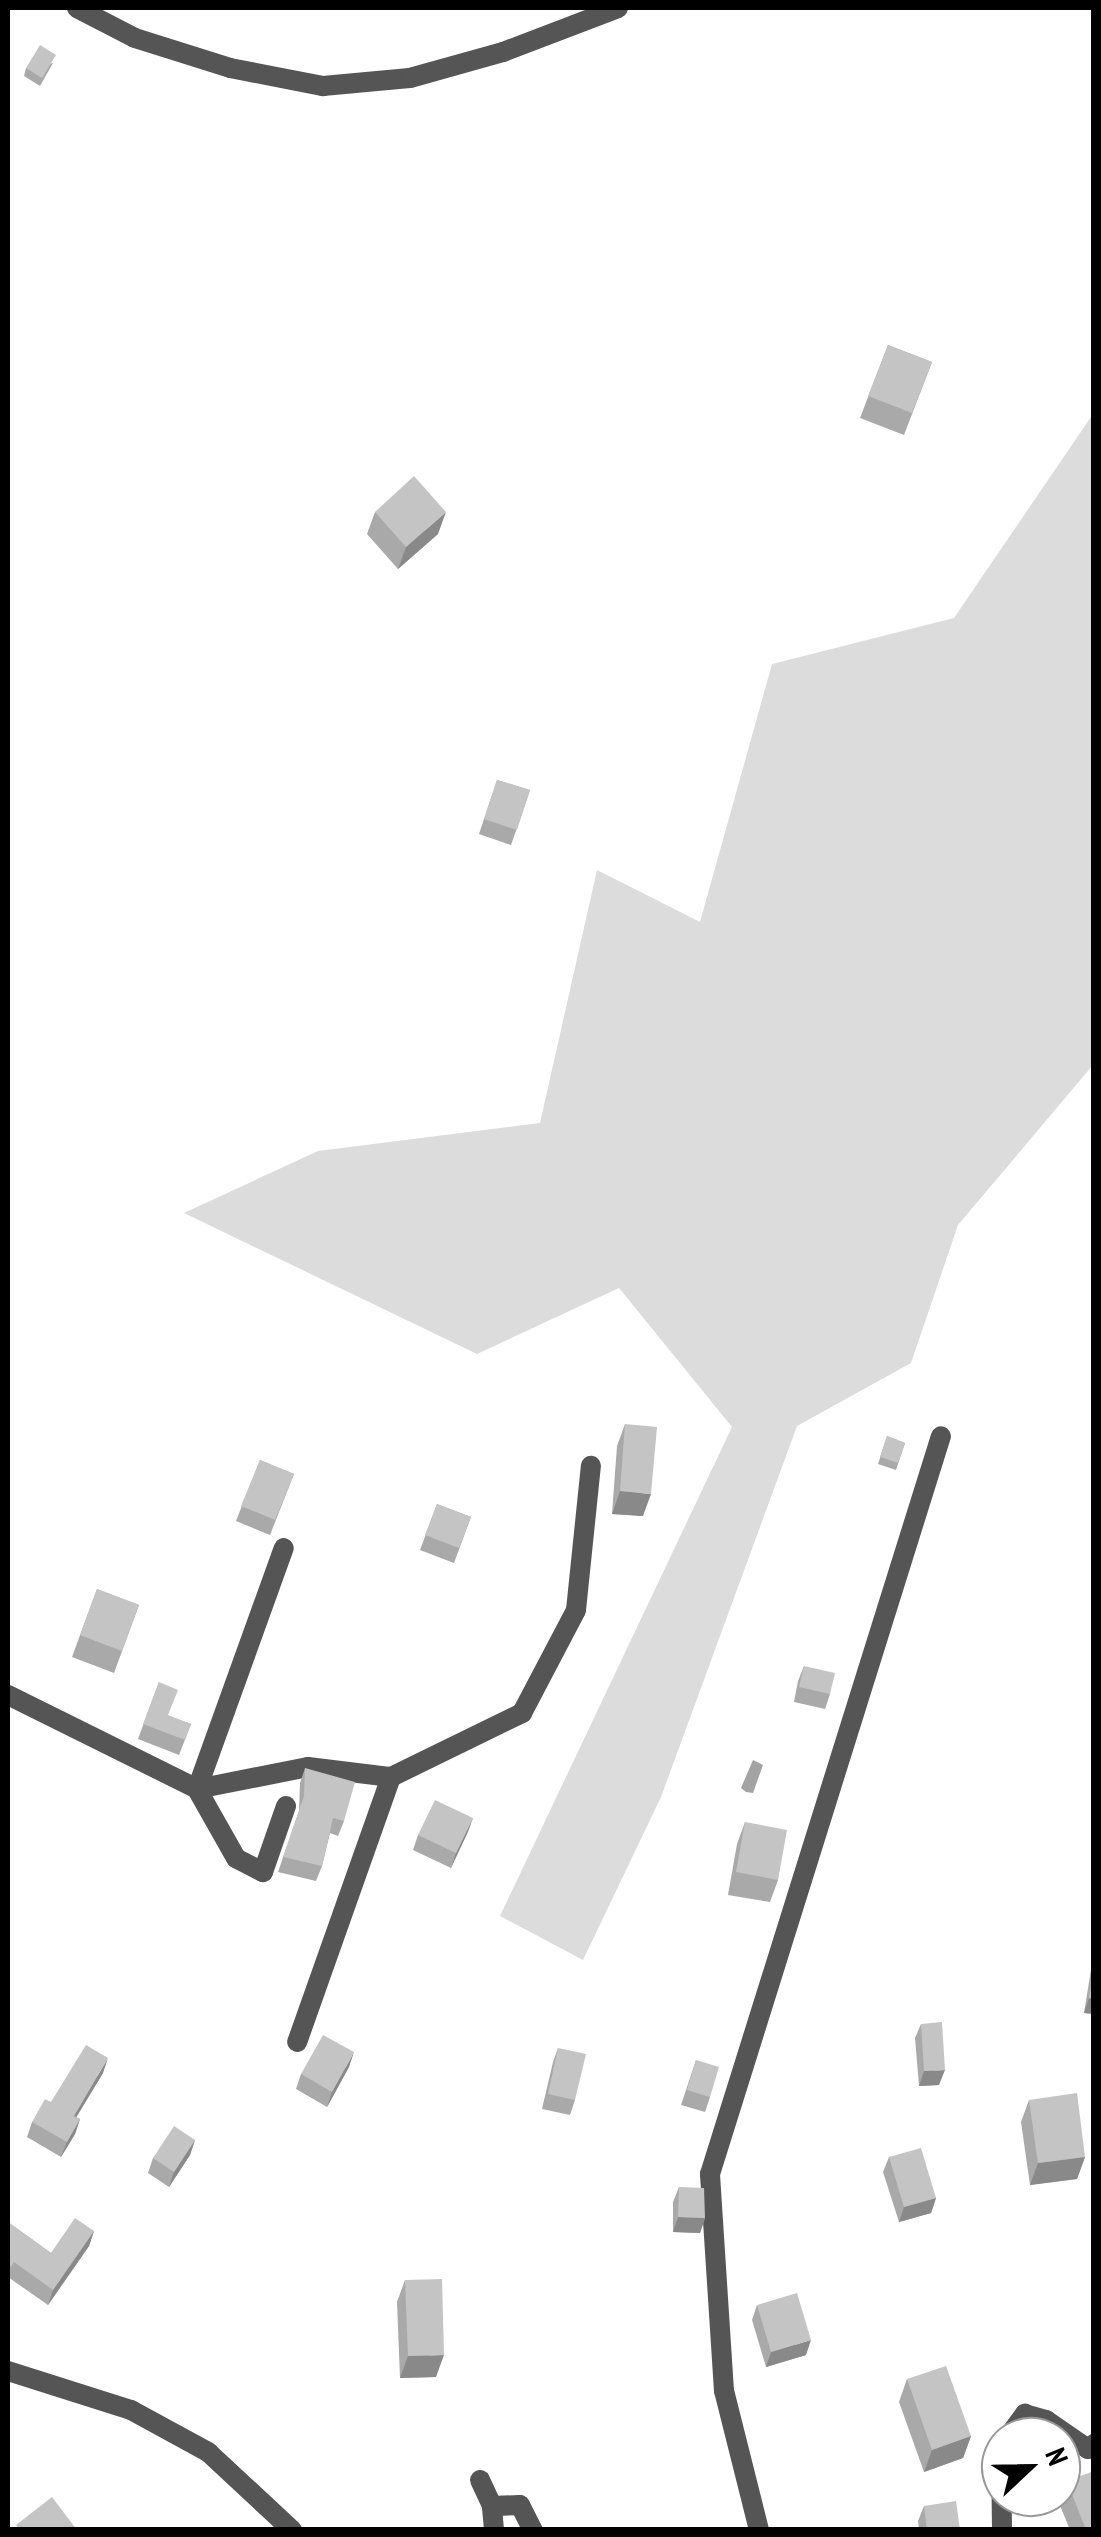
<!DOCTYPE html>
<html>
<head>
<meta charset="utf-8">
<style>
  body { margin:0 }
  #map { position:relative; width:1101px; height:2537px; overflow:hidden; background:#fff; font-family:"PT Sans Narrow",sans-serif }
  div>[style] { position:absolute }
  .green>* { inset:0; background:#dcdcdc }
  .water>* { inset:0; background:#a3a3a3 }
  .street>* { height:20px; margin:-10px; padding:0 10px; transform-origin:10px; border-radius:10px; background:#555 }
  .wall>* { inset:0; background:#a9a9a9 }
  .shaded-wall>* { inset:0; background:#898989 }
  .building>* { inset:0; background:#c4c4c4 }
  span { translate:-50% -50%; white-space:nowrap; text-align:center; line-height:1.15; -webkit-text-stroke:8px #fff; paint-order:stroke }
  .frame { position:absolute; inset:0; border:10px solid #000; pointer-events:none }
  .north { position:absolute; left:981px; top:2417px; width:100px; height:100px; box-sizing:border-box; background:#fff; border:2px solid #999; border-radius:50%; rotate:68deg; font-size:28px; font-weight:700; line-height:40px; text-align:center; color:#000 }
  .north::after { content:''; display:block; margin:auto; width:35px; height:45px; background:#000; clip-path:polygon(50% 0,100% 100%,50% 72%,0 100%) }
</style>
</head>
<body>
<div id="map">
  <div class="green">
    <div style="clip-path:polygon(1093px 414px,1093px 1065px,958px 1225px,911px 1363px,797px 1426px,661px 1797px,583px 1960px,500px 1916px,732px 1427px,619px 1288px,477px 1354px,184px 1213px,318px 1151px,540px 1123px,597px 870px,700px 922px,772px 664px,954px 618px)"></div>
  </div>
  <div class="water">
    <div style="clip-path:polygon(753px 1760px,763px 1765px,753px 1793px,746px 1792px,741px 1788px)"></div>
  </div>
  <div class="street">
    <div style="left:77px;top:8px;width:65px;rotate:27.3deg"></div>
    <div style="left:135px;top:38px;width:100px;rotate:17.5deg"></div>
    <div style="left:230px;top:68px;width:95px;rotate:11deg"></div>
    <div style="left:323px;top:86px;width:87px;rotate:-5.3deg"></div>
    <div style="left:410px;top:78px;width:97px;rotate:-15.6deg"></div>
    <div style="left:503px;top:52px;width:123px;rotate:-20.9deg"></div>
    <div style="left:8px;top:1695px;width:211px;rotate:26.4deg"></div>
    <div style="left:197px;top:1789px;width:256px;rotate:-70.2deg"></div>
    <div style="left:391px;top:1777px;width:146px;rotate:-26deg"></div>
    <div style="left:522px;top:1713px;width:116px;rotate:-62.3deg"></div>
    <div style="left:576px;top:1610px;width:145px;rotate:-84.1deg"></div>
    <div style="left:286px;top:1806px;width:70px;rotate:109.2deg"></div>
    <div style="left:263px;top:1872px;width:30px;rotate:-153deg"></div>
    <div style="left:236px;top:1858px;width:79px;rotate:-119.5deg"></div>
    <div style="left:197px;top:1789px;width:113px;rotate:-11.2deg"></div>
    <div style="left:308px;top:1767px;width:84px;rotate:6.9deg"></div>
    <div style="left:391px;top:1777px;width:281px;rotate:109.5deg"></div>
    <div style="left:8px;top:2371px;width:129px;rotate:17.6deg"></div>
    <div style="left:131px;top:2410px;width:88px;rotate:28.6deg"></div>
    <div style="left:208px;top:2452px;width:115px;rotate:42.9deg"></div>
    <div style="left:1008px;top:2437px;width:29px;rotate:-54deg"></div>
    <div style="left:1025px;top:2414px;width:22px;rotate:16deg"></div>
    <div style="left:1046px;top:2420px;width:51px;rotate:34.6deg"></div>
    <div style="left:1088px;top:2449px;width:8px;rotate:-40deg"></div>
    <div style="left:1001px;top:2447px;width:83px;rotate:89.3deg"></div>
    <div style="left:480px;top:2480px;width:29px;rotate:65deg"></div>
    <div style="left:494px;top:2530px;width:24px;rotate:-95deg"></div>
    <div style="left:492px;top:2506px;width:28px;rotate:-2deg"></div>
    <div style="left:520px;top:2505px;width:28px;rotate:63deg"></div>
    <div style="left:759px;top:2530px;width:143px;rotate:-104.1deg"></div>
    <div style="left:724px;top:2391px;width:217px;rotate:-93.7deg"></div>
    <div style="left:710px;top:2174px;width:773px;rotate:-72.62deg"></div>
  </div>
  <div class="wall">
    <div style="clip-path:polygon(53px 63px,40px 86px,24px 76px,26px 68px)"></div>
    <div style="clip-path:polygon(888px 345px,932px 362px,904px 435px,860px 418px)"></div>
    <div style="clip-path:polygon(375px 512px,438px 534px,398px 569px,367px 534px)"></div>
    <div style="clip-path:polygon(497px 780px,530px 790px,511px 845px,479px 834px)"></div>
    <div style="clip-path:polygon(625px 1424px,643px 1516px,612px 1514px,617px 1446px)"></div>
    <div style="clip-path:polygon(887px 1436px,905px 1443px,896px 1470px,878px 1464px)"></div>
    <div style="clip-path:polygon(260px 1460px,294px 1474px,270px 1535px,236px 1521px)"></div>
    <div style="clip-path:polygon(437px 1504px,471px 1517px,454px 1563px,420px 1550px)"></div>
    <div style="clip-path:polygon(97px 1589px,139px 1605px,114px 1673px,72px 1657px)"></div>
    <div style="clip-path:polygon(804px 1666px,830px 1694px,825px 1709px,794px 1702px,798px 1681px)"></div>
    <div style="clip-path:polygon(159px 1682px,168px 1716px,191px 1724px,179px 1755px,138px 1739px)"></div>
    <div style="clip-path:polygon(305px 1768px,344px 1821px,338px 1836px,330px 1833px,322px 1866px,316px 1881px,278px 1872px,299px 1811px,300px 1783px)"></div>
    <div style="clip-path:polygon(473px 1818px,451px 1868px,413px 1850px,418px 1835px)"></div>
    <div style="clip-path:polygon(745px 1822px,778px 1880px,770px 1902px,728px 1895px,737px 1844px)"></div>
    <div style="clip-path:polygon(1094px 1951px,1094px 2014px,1084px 2013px)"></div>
    <div style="clip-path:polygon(921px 2024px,939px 2085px,919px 2086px,915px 2038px)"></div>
    <div style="clip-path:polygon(558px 2048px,575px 2100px,570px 2115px,542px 2109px,553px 2062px)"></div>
    <div style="clip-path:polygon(696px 2060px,710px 2097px,705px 2112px,681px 2105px)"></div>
    <div style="clip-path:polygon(349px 2067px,327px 2107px,296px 2089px,301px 2074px)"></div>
    <div style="clip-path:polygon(103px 2073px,76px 2117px,80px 2119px,75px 2134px,61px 2157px,27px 2137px,32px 2122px,51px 2102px)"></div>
    <div style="clip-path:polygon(1029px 2100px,1085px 2157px,1077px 2179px,1030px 2185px,1021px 2122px)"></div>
    <div style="clip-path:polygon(195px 2140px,190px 2155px,169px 2187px,148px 2173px,153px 2158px)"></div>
    <div style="clip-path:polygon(889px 2157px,936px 2198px,931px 2213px,899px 2222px,883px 2172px)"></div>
    <div style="clip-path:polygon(679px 2187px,705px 2218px,700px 2233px,673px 2232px,673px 2202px)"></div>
    <div style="clip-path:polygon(8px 2222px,51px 2253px,94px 2231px,89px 2246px,48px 2305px,8px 2277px)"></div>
    <div style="clip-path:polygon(405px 2280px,436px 2377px,400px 2378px,397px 2302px)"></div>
    <div style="clip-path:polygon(757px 2305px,806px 2355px,766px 2367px,752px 2320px)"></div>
    <div style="clip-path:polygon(907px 2379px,971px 2436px,963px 2458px,924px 2472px,899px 2402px)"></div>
    <div style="clip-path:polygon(1067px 2481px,1094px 2530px,1070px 2530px,1059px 2503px)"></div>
    <div style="clip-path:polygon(924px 2506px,960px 2530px,919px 2530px,918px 2521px)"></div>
  </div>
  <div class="shaded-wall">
    <div style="clip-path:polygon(446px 512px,438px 534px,398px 569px,406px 547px)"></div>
    <div style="clip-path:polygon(620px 1491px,651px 1494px,643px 1516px,612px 1514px)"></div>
    <div style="clip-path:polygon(473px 1818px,468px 1832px,451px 1868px,456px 1853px)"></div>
    <div style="clip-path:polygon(1089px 1998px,1094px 1999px,1094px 2014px,1084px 2013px)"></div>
    <div style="clip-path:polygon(354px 2052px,349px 2067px,327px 2107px,332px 2092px)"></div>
    <div style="clip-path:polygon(108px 2058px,103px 2073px,68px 2131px,74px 2116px)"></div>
    <div style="clip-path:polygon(945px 2070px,939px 2085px,919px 2086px,924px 2071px)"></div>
    <div style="clip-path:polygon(80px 2119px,75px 2134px,61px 2157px,67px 2142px)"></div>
    <div style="clip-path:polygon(195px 2140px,190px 2155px,169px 2187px,174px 2172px)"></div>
    <div style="clip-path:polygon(1085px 2157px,1077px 2179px,1030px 2185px,1038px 2163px)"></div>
    <div style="clip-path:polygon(936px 2198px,931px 2213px,899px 2222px,904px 2207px)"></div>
    <div style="clip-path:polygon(678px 2217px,705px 2218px,700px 2233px,673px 2232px)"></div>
    <div style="clip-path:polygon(94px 2231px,89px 2246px,48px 2305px,53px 2290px)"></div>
    <div style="clip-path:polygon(811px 2340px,806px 2355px,766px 2367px,771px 2352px)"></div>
    <div style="clip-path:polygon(444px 2355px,436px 2377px,400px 2378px,408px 2356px)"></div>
    <div style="clip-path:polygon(971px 2436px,963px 2458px,924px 2472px,932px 2450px)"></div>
  </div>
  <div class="building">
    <div style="clip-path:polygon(40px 45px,56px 55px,42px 78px,26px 68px)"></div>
    <div style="clip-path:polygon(888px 345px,932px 362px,912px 413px,868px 396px)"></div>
    <div style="clip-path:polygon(414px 476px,446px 512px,406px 547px,375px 512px)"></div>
    <div style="clip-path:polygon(497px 780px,530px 790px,517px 830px,484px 819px)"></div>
    <div style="clip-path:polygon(625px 1424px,657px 1427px,651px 1494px,620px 1491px)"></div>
    <div style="clip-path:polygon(887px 1436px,905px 1443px,898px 1463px,880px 1457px)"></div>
    <div style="clip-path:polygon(260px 1460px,294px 1474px,275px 1520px,241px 1506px)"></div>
    <div style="clip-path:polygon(437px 1504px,471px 1517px,459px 1548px,425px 1535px)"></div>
    <div style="clip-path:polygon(97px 1589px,139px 1605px,122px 1651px,80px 1635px)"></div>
    <div style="clip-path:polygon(804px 1666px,835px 1673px,830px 1694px,799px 1687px)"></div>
    <div style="clip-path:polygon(159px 1682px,178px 1690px,168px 1715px,191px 1724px,185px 1740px,143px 1724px)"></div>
    <div style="clip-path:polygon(305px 1768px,355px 1782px,344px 1821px,333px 1818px,322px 1866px,283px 1857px,304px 1796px)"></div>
    <div style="clip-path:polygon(435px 1800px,473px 1818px,456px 1853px,418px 1835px)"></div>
    <div style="clip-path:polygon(745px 1822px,787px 1830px,778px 1880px,736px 1872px)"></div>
    <div style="clip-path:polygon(1094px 1969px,1094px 1999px,1089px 1998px)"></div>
    <div style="clip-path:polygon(942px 2022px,945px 2070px,924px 2071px,921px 2024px)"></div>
    <div style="clip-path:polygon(323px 2035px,354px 2052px,332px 2092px,301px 2074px)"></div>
    <div style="clip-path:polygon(86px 2045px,108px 2058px,74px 2116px,80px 2119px,67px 2142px,32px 2122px,45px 2099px,51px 2102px)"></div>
    <div style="clip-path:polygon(558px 2048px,586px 2054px,575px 2100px,548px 2094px)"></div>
    <div style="clip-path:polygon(696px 2060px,719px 2067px,710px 2097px,687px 2090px)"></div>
    <div style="clip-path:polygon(1077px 2093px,1085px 2157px,1038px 2163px,1029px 2100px)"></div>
    <div style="clip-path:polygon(174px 2126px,195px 2140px,174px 2172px,153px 2158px)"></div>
    <div style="clip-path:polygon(921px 2148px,936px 2198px,904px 2207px,889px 2157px)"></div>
    <div style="clip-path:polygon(679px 2187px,704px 2188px,705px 2218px,678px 2217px)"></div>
    <div style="clip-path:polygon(75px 2218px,94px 2231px,53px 2290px,14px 2262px,8px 2271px,8px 2222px,51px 2253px)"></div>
    <div style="clip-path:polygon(442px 2279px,444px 2355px,408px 2356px,405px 2280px)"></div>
    <div style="clip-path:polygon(797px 2293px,811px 2340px,771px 2352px,757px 2305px)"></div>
    <div style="clip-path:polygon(946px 2366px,971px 2436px,932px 2450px,907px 2379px)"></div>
    <div style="clip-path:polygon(1094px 2471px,1094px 2529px,1086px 2530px,1067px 2481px)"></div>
    <div style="clip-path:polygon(52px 2497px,77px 2530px,20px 2530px,16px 2525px)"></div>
    <div style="clip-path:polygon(956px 2501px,960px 2530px,927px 2530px,924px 2506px)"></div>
  </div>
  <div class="frame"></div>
  <div class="north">N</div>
</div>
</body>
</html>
